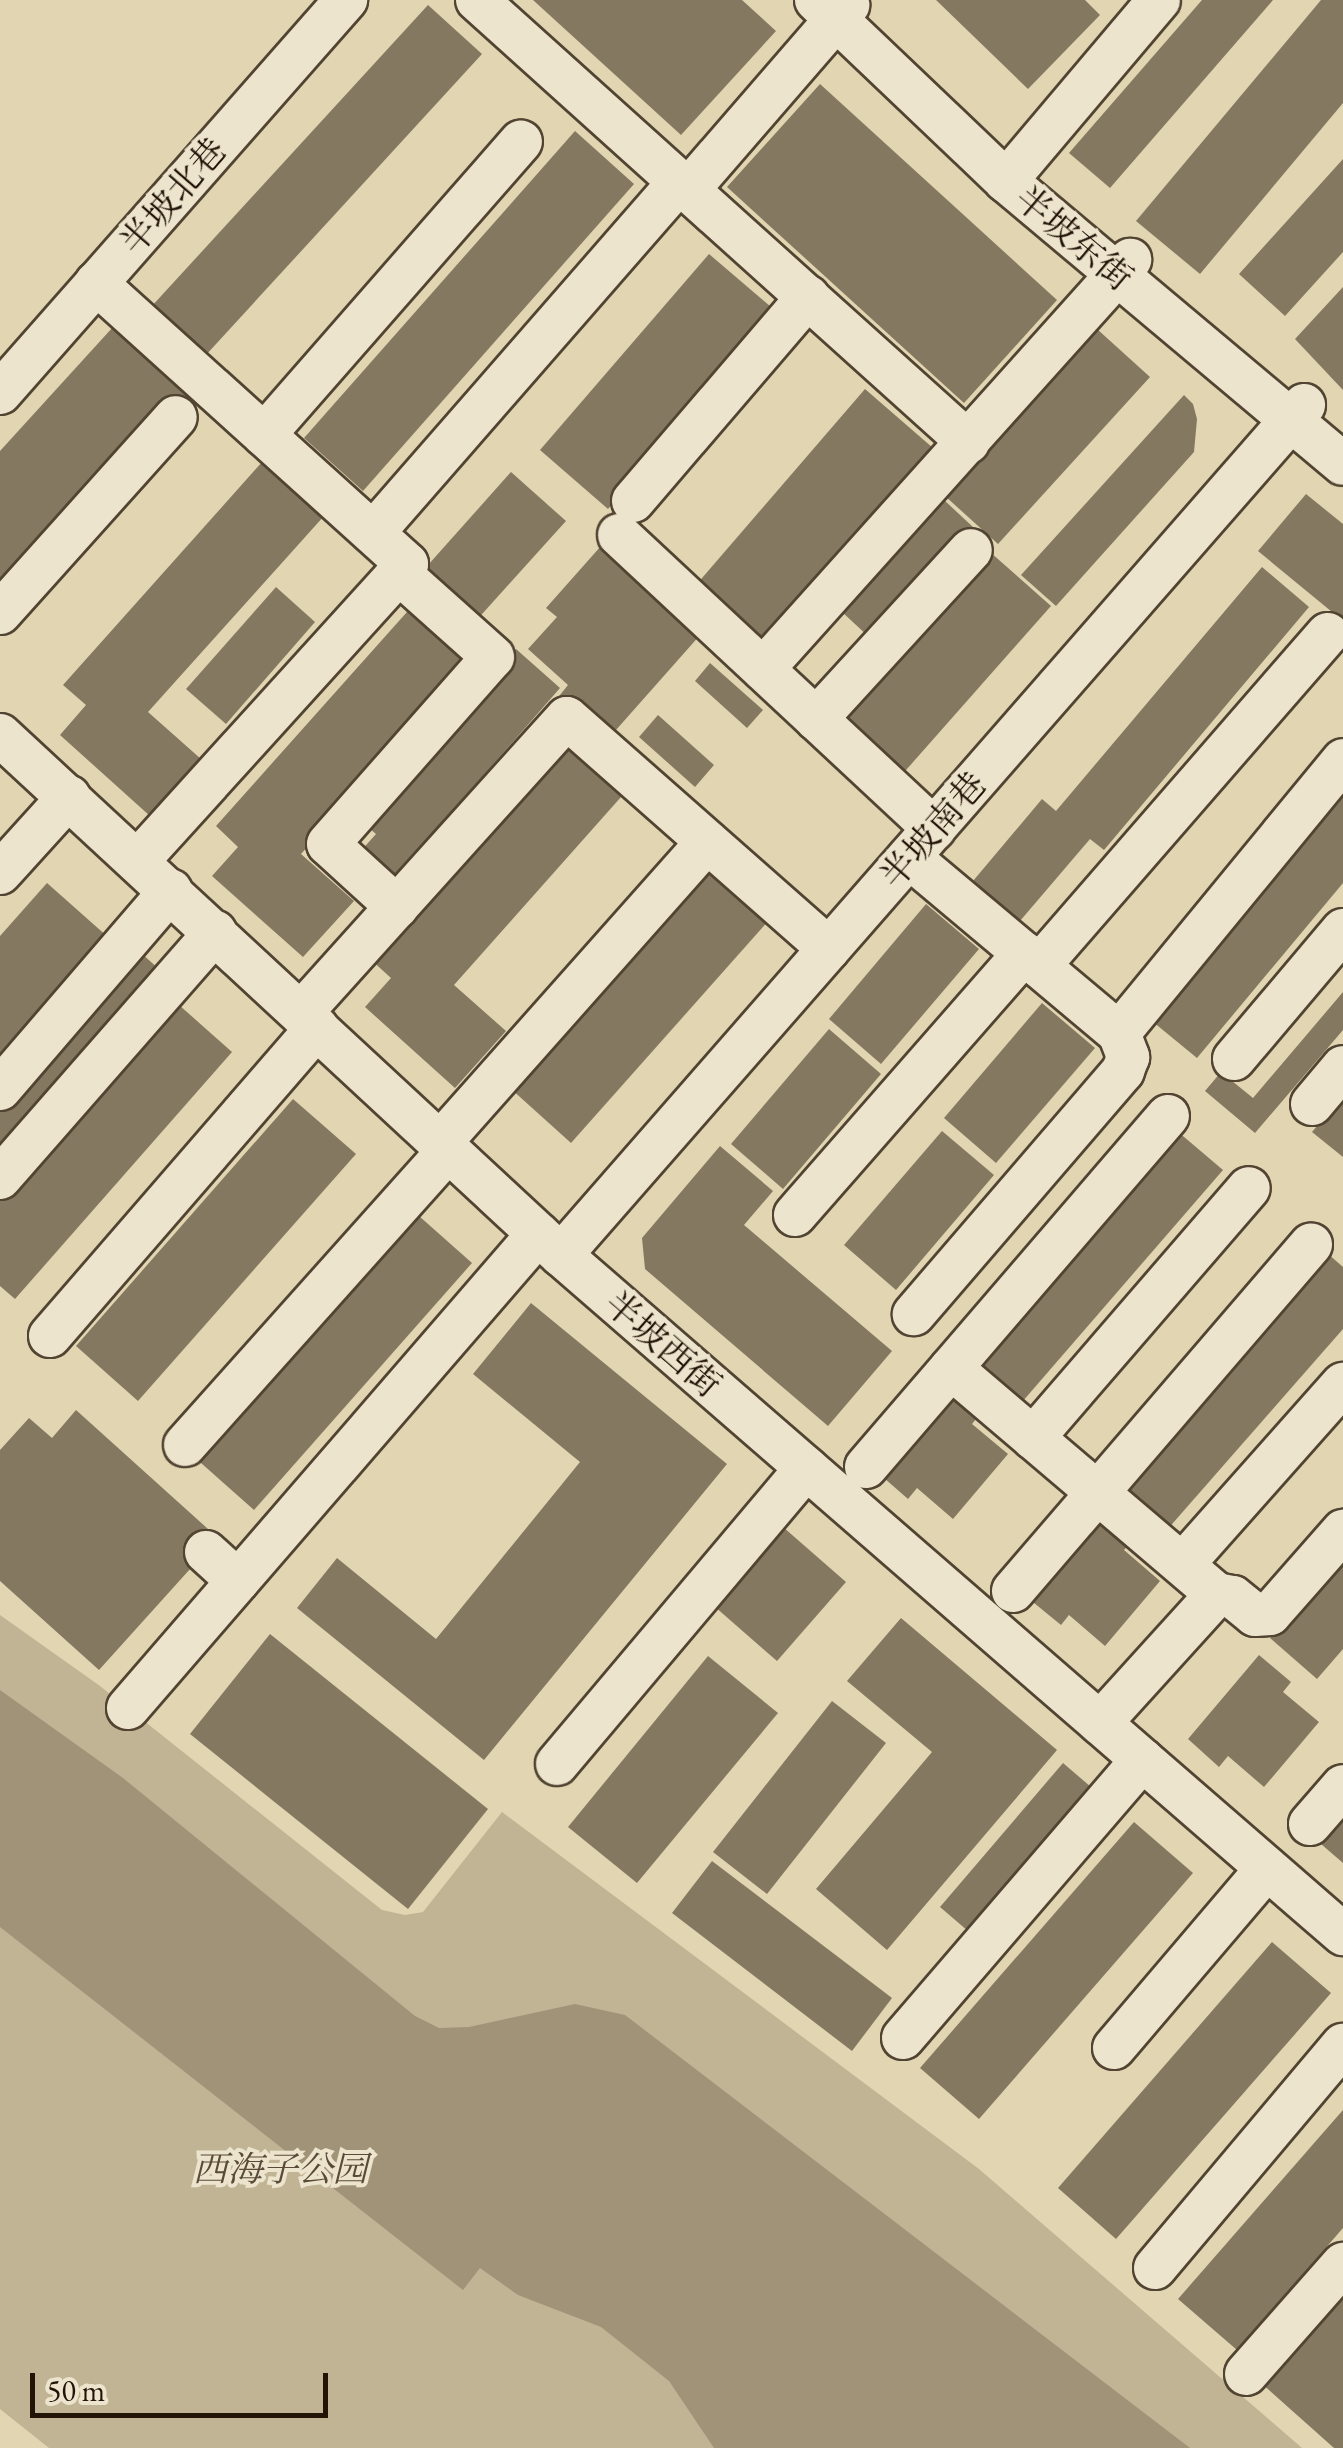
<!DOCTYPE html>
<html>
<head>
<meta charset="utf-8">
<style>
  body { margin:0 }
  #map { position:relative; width:1343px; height:2448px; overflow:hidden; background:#e1d5b2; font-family:"EB Garamond","Noto Serif SC",serif }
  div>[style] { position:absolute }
  .green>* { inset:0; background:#c1b495 }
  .water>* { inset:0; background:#a09378 }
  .building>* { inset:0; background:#857860 }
  .roads { filter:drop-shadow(2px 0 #524432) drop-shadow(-2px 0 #524432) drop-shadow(0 2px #524432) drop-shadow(0 -2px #524432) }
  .minor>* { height:42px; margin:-21px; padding:0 21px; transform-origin:21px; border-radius:21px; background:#ece4cd }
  span { translate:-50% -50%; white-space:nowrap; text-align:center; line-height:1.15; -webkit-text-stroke:8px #ece4cd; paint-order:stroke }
  .street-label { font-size:35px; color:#221307 }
  .park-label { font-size:35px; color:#5a4b39; font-style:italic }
  .scale { position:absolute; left:30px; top:2373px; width:298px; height:45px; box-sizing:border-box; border:5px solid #221307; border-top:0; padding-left:12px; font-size:30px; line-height:35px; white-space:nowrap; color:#221307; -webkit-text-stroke:8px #ece4cd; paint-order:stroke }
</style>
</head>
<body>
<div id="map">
  <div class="green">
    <div style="clip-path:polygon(0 1615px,100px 1686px,382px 1910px,405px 1915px,423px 1912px,502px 1812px,979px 2169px,1302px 2448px,49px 2448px,0 2409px)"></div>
  </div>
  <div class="water">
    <div style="clip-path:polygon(0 1690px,123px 1778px,415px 2016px,439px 2028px,469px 2027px,575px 2004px,625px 2015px,1190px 2448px,714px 2448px,669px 2381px,601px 2327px,518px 2295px,480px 2268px,463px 2290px,0 1927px)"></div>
  </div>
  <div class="building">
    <div style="clip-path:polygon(533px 0,742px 0,776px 31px,681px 135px)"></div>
    <div style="clip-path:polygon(936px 0,1085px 0,1100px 15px,1028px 89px)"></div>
    <div style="clip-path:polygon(1202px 0,1273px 0,1110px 188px,1069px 153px)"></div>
    <div style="clip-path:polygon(1321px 0,1343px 0,1343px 103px,1200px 274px,1136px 221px)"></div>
    <div style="clip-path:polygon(428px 5px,482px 54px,205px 356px,151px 307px)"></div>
    <div style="clip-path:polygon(820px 84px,1057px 300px,964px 403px,727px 187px)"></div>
    <div style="clip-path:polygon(575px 131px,634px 184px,363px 491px,304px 438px)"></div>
    <div style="clip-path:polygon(1343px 159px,1343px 252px,1285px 316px,1239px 274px)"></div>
    <div style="clip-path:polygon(709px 254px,778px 313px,608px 509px,540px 450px)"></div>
    <div style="clip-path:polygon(1343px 287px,1343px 390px,1295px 339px)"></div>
    <div style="clip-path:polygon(113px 327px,187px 393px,0 599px,0 451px)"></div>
    <div style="clip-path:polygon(1097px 329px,1150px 377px,998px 544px,945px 496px)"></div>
    <div style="clip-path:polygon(865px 389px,933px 448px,764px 644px,696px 585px)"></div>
    <div style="clip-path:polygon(1184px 395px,1193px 404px,1197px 419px,1194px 452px,1056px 606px,1021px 575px)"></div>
    <div style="clip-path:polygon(263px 461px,324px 516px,148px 712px,201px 759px,150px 816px,60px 735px,86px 705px,63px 685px)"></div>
    <div style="clip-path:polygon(511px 472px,566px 521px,474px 623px,420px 574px)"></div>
    <div style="clip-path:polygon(1306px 494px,1343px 524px,1343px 621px,1258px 551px)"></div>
    <div style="clip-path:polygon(944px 500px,973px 527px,870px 638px,841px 611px)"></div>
    <div style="clip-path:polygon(601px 546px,701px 634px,608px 739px,560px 695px,568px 685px,528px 649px,557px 617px,546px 608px)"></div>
    <div style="clip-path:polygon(990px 552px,1051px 606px,899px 778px,838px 723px)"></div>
    <div style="clip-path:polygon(1262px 567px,1309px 607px,1104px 850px,1090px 839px,1020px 921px,973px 881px,1042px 799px,1056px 811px)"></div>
    <div style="clip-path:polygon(276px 587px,315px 622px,226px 724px,186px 689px)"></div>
    <div style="clip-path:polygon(415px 603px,476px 657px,301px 854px,354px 901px,303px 957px,212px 876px,238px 847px,216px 826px)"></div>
    <div style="clip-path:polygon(516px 649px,560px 688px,391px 881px,359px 853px,376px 834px,363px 823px)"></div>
    <div style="clip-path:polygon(710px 663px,763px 710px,747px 728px,695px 681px)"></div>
    <div style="clip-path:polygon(658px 715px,714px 765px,695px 787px,639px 737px)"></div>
    <div style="clip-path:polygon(567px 733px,629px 788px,454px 985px,506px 1031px,455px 1088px,365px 1007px,391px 978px,369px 958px)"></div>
    <div style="clip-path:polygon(1343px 782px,1343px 883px,1197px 1058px,1147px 1017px)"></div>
    <div style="clip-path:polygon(709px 864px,770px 919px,571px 1143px,510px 1088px)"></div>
    <div style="clip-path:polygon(47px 883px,109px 938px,0 1061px,0 936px)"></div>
    <div style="clip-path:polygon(926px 904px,979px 949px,881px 1064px,829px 1019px)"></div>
    <div style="clip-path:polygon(140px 952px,161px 971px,0 1154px,0 1110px)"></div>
    <div style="clip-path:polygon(1343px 992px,1343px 1030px,1255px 1133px,1205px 1091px,1221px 1072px,1253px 1098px)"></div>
    <div style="clip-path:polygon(170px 997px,232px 1052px,15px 1299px,0 1286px,0 1190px)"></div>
    <div style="clip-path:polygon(1042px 1003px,1095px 1048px,996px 1163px,944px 1118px)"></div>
    <div style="clip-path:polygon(829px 1029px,881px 1074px,783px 1189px,731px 1144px)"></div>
    <div style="clip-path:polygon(1343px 1095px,1343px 1157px,1312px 1132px)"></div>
    <div style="clip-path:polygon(293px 1099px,356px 1154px,138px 1401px,76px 1346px)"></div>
    <div style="clip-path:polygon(1170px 1125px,1223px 1170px,1016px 1409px,964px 1364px)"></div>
    <div style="clip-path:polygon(942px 1131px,994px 1175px,896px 1290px,844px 1245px)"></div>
    <div style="clip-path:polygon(720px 1146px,773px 1191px,744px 1225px,892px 1351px,828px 1426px,645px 1269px,642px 1238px)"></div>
    <div style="clip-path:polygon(410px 1208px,472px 1263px,254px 1510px,192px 1455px)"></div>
    <div style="clip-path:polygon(1327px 1253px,1343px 1267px,1343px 1329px,1166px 1531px,1120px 1490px)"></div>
    <div style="clip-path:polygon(531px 1303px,727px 1464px,484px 1760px,297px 1608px,337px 1558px,436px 1639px,580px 1462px,473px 1374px)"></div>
    <div style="clip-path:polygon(948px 1387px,980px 1414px,972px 1424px,1008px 1454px,953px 1519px,917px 1488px,908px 1499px,876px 1471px)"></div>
    <div style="clip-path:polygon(76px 1410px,218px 1538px,99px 1670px,0 1581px,0 1450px,29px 1418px,52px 1438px)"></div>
    <div style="clip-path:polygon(1100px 1514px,1132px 1541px,1124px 1550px,1160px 1581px,1105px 1646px,1069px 1615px,1061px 1625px,1028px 1598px)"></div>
    <div style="clip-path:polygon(783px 1527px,846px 1582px,777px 1661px,714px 1606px)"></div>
    <div style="clip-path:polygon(1343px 1554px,1343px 1649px,1317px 1679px,1270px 1638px)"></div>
    <div style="clip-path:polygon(901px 1618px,1057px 1750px,887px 1950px,816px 1889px,932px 1752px,847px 1681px)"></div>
    <div style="clip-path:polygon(270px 1634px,488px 1809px,408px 1909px,190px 1734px)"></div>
    <div style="clip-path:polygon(1259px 1655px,1291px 1682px,1283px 1692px,1319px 1722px,1264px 1787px,1228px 1756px,1219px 1767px,1188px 1739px)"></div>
    <div style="clip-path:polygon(708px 1656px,778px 1713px,637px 1883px,568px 1827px)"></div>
    <div style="clip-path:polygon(832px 1701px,886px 1743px,767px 1894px,713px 1852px)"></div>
    <div style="clip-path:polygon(1063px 1763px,1091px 1787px,968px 1931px,940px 1907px)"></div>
    <div style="clip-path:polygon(1343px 1818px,1343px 1863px,1321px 1844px)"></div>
    <div style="clip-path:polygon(1134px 1822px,1193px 1873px,979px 2119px,920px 2068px)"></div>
    <div style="clip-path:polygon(712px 1861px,892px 1998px,852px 2051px,672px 1913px)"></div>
    <div style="clip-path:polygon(1272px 1942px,1331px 1993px,1116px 2239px,1058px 2188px)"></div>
    <div style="clip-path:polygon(1343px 2110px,1343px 2228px,1237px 2350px,1178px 2299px)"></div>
    <div style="clip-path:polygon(1343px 2289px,1343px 2448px,1334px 2448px,1260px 2382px)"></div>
  </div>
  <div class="roads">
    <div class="minor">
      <div style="left:477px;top:0;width:661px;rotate:41.99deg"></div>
      <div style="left:816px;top:0;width:262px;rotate:43.6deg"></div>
      <div style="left:1006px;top:181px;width:440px;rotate:40deg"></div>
      <div style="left:1006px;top:181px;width:237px;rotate:-49.8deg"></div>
      <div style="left:688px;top:190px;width:245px;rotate:-49.1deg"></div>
      <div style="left:96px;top:283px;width:419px;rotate:42.1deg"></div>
      <div style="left:407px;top:564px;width:399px;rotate:132.2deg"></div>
      <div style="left:0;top:393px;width:524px;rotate:-48.64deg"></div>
      <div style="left:264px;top:435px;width:390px;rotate:-48.8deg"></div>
      <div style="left:633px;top:501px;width:269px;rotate:-49.4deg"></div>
      <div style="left:373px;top:533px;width:466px;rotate:-48.9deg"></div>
      <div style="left:619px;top:535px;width:431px;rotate:43deg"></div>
      <div style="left:0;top:613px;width:263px;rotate:-48.1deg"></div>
      <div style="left:763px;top:669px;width:550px;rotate:-48.1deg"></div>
      <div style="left:816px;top:719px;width:229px;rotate:-47.5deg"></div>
      <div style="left:0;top:735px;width:765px;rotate:42.83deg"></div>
      <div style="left:561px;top:1255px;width:1036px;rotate:40.97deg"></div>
      <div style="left:909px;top:857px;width:274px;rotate:40deg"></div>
      <div style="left:1119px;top:1033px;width:26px;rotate:69deg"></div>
      <div style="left:1128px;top:1057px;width:15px;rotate:110deg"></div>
      <div style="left:1123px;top:1071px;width:321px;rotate:130.7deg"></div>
      <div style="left:0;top:873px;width:103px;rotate:-47.8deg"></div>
      <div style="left:397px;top:907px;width:93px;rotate:-137.6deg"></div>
      <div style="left:328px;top:844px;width:249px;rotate:-48.6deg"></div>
      <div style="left:493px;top:657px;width:126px;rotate:-138.2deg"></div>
      <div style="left:1039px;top:966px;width:440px;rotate:-49deg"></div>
      <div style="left:301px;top:1013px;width:397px;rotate:-48deg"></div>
      <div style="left:567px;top:718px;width:349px;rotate:41.4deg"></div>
      <div style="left:1119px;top:1033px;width:353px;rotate:-50.6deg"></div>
      <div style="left:1234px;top:1059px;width:169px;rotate:-49.8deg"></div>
      <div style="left:0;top:1089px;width:262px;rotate:-49.3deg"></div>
      <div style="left:1312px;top:1104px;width:48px;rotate:-50deg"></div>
      <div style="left:439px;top:1144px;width:404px;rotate:-48.4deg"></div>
      <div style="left:0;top:1178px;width:327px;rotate:-48.8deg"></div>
      <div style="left:795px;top:1215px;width:348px;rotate:-48.8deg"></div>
      <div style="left:561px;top:1255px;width:1129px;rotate:-48.84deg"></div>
      <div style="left:50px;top:1336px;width:408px;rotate:-49.1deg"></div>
      <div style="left:951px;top:1368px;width:349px;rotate:40.4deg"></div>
      <div style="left:1217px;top:1594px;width:16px;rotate:11deg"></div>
      <div style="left:1233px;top:1597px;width:28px;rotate:39deg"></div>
      <div style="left:1255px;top:1615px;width:15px;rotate:-4deg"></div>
      <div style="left:1270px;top:1614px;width:111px;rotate:-48.7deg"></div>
      <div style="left:1033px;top:1438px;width:330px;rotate:-49.2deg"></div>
      <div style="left:185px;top:1445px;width:393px;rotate:-48.2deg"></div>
      <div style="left:866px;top:1467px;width:463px;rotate:-49.3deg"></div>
      <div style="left:206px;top:1552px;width:43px;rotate:42.2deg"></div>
      <div style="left:1183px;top:1564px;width:241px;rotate:-48.4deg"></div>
      <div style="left:1013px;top:1591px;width:457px;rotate:-49.3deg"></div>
      <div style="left:128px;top:1708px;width:627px;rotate:-49.14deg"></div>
      <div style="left:1100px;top:1723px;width:174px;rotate:-47.8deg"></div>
      <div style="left:557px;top:1764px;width:387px;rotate:-49.9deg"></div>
      <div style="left:1310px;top:1824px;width:50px;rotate:-49deg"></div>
      <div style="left:903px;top:2038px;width:367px;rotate:-49.3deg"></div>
      <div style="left:1114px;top:2048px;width:236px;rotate:-49.6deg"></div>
      <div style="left:1155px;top:2268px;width:292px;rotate:-49.9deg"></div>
      <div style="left:1246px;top:2374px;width:147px;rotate:-48.6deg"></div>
    </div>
  </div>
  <div class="street-label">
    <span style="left:173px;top:196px;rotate:-49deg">半坡北巷</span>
    <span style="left:1074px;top:238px;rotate:40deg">半坡东街</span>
    <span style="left:933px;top:830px;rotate:-49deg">半坡南巷</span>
    <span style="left:663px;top:1344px;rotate:41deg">半坡西街</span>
  </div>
  <div class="park-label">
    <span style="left:280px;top:2169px">西海子公园</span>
  </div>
  <div class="scale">50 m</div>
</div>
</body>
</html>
